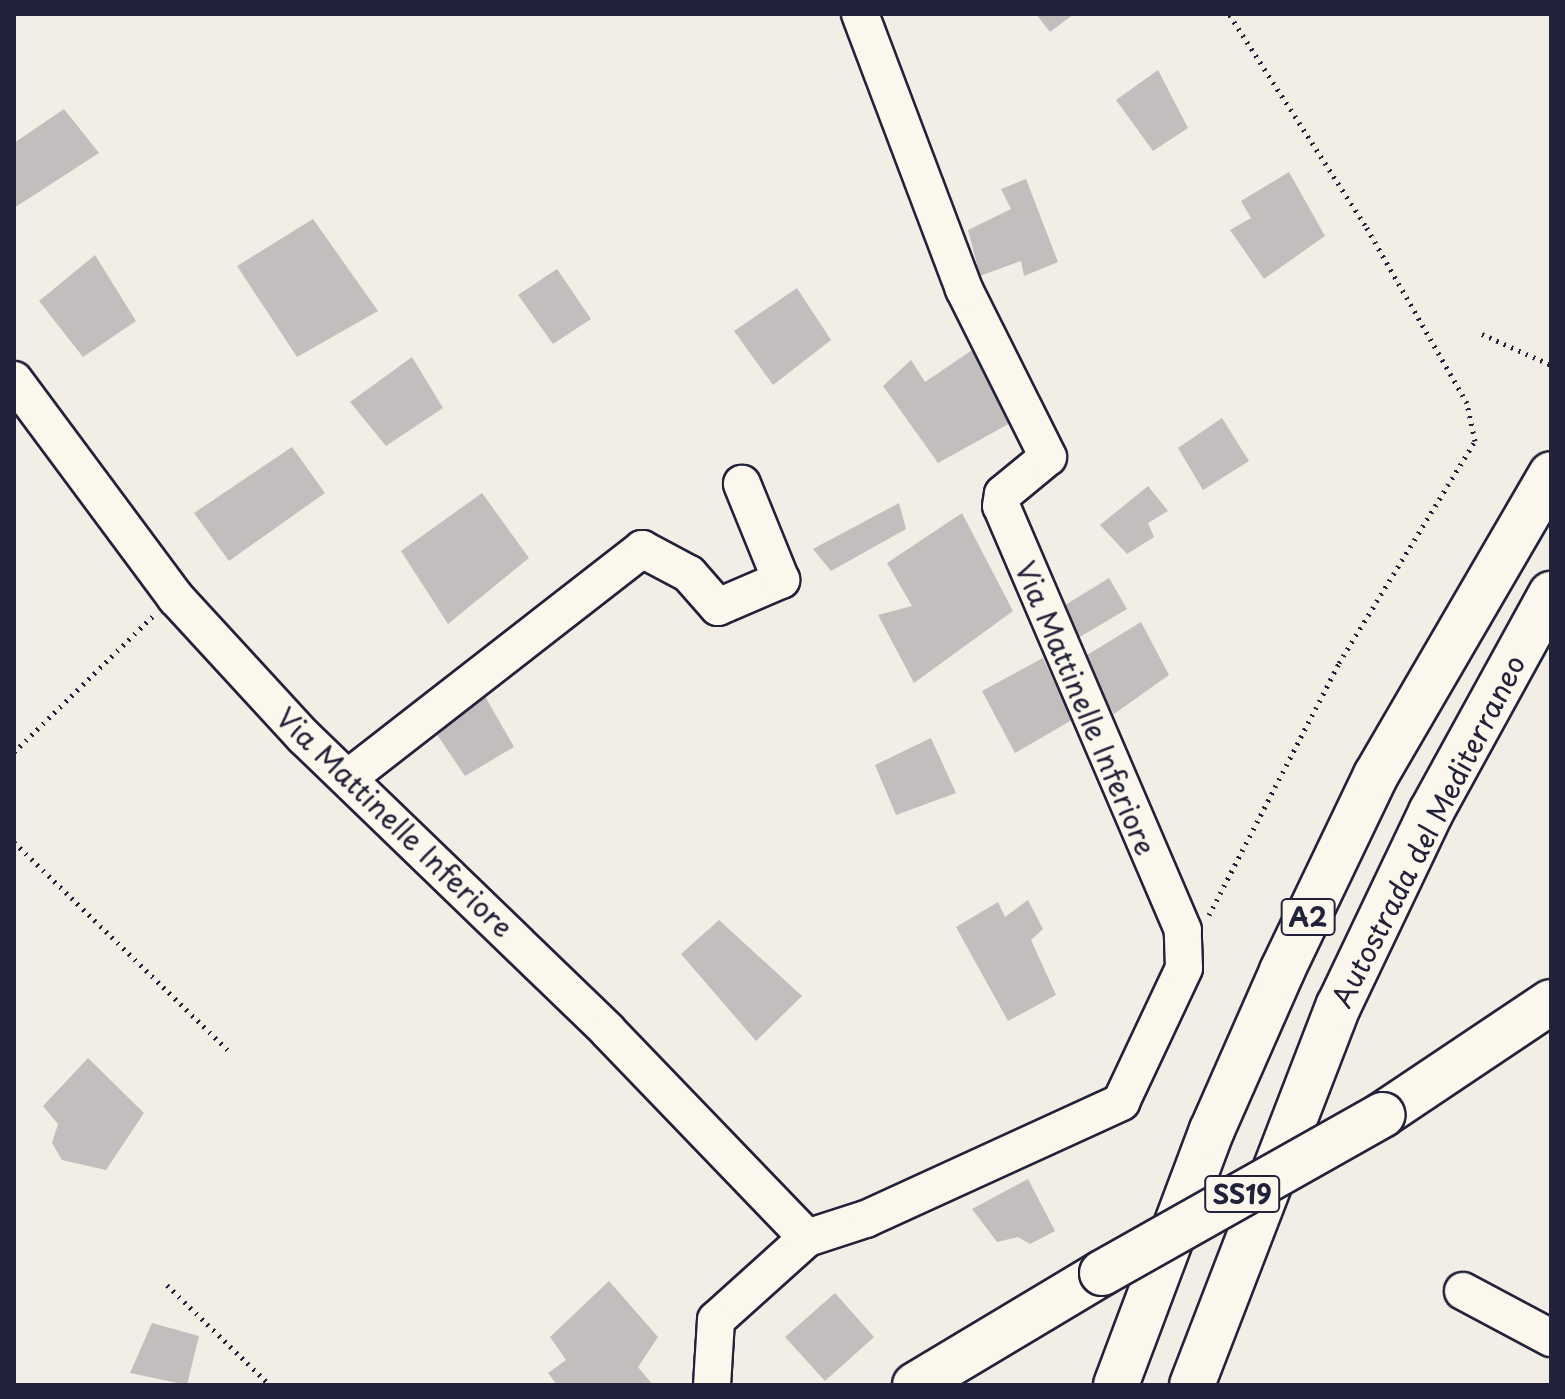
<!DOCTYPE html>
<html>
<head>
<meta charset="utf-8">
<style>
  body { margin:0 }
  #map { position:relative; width:1565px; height:1399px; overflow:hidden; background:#f2eee5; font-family:"Playpen Sans",sans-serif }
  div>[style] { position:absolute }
  .building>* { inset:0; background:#c2bebe }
  .path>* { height:5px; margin-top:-2.5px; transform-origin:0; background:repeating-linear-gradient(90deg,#22223b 0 2px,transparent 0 8px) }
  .roads { filter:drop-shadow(2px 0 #22223b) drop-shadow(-2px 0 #22223b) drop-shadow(0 2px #22223b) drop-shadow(0 -2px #22223b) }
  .minor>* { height:36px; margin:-18px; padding:0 18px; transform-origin:18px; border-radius:18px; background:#fbf7ec }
  .major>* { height:44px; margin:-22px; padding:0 22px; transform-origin:22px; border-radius:22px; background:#fbf7ec }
  .highway>* { height:44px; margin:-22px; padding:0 22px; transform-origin:22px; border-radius:22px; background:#fbf7ec }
  .bridges { filter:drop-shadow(2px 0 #22223b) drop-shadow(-2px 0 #22223b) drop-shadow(0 2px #22223b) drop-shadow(0 -2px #22223b) }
  .major-bridge>* { height:44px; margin:-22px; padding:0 22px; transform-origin:22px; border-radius:22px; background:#fbf7ec }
  span { translate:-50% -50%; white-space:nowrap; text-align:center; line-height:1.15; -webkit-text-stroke:6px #fbf7ec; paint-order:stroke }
  .shield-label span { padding:2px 6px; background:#fbf7ec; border:2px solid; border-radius:6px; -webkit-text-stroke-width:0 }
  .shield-label { font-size:26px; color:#22223b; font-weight:700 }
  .street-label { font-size:28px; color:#22223b }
  .frame { position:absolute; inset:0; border:16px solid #22223b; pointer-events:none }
</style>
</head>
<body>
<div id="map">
  <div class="building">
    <div style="clip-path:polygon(1036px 14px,1074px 14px,1050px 32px)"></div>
    <div style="clip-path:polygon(1158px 70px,1188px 128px,1153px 151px,1116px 100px)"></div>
    <div style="clip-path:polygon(64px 109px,99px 153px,14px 208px,14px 143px)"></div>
    <div style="clip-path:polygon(1289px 172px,1325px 236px,1264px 279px,1230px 230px,1251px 218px,1241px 201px)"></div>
    <div style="clip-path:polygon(1026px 179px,1058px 262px,1024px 276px,1021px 261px,980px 276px,968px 230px,1011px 209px,1001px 189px)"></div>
    <div style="clip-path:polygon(313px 219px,378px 311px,297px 357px,237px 266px)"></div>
    <div style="clip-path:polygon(95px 255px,136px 321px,83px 357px,39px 301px)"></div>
    <div style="clip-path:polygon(557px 269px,591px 319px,553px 344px,518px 295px)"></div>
    <div style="clip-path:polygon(797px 288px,831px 340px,773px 385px,734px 331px)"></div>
    <div style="clip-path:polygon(978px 346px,1023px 416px,938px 463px,883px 386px,911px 360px,925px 382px)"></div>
    <div style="clip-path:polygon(412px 357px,443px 408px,386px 446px,350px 402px)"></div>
    <div style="clip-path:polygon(1222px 418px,1249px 461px,1203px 490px,1178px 448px)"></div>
    <div style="clip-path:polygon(292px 447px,325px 493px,229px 561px,194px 513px)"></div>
    <div style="clip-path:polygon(1148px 486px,1168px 511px,1148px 523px,1154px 537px,1127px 554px,1100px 525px)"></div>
    <div style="clip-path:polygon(482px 493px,529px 558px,448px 624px,401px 551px)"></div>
    <div style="clip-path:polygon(899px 503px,906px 529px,831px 571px,813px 549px)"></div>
    <div style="clip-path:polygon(962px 513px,1013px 611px,914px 683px,878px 615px,912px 606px,887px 563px)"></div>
    <div style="clip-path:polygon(1109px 578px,1127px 609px,1078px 638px,1062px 607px)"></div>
    <div style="clip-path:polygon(1141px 622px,1169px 675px,1114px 714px,1079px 660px)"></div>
    <div style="clip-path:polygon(1043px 658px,1072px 720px,1015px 753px,982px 691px)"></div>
    <div style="clip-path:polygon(482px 691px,514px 747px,465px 776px,432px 727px)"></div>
    <div style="clip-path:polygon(931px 738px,956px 793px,896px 815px,875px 765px)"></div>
    <div style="clip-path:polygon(1028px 900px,1043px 929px,1031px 940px,1056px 995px,1008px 1021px,956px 927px,998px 902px,1005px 917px)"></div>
    <div style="clip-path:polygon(719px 920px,802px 996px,756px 1041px,681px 954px)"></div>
    <div style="clip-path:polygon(88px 1058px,144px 1113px,106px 1170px,62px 1160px,52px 1143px,58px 1124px,43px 1106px)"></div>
    <div style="clip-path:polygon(1028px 1179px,1055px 1231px,1030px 1244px,1018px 1237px,997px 1242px,972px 1209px)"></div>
    <div style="clip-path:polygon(609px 1281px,658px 1337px,638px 1367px,653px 1385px,557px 1385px,548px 1373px,566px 1360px,550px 1337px)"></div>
    <div style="clip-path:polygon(835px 1293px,874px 1337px,825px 1381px,785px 1337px)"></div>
    <div style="clip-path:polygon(152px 1323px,199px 1336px,187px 1385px,130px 1373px)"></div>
  </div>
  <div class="path">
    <div style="left:1482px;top:334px;width:76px;rotate:24.2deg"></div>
    <div style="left:14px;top:752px;width:194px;rotate:-44.4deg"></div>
    <div style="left:14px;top:842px;width:303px;rotate:44.2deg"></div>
    <div style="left:1209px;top:915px;width:284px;rotate:-62.7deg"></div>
    <div style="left:1339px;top:663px;width:260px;rotate:-58.5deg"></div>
    <div style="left:1475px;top:441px;width:39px;rotate:-102deg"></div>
    <div style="left:1467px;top:403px;width:205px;rotate:-119.8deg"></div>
    <div style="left:1365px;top:225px;width:251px;rotate:-122.8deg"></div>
    <div style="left:167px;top:1285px;width:144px;rotate:44.2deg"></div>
  </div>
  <div class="roads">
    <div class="minor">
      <div style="left:14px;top:380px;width:272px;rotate:53.4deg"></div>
      <div style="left:176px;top:598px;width:188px;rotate:47.4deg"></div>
      <div style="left:303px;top:736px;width:424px;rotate:44deg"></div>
      <div style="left:608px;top:1031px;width:287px;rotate:46.1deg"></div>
      <div style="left:807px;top:1238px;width:122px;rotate:138deg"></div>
      <div style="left:716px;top:1320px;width:65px;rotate:93.5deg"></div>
      <div style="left:352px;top:775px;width:368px;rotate:-37.9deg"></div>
      <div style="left:642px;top:549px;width:53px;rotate:28deg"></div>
      <div style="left:689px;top:574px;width:44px;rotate:48.7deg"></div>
      <div style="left:718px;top:607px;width:69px;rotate:-23.2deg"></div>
      <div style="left:781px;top:580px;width:104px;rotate:-112.1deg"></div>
      <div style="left:807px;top:1238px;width:62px;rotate:-17.9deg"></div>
      <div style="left:866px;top:1219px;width:281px;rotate:-24.6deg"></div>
      <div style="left:1121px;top:1102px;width:148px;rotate:-64.8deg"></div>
      <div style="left:1184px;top:968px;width:38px;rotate:-92deg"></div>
      <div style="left:1183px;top:930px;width:461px;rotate:-113.2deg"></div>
      <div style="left:1001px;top:506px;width:12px;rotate:-81deg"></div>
      <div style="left:1003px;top:494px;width:58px;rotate:-39.4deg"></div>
      <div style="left:1048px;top:457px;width:188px;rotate:-116.6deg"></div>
      <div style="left:964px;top:289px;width:294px;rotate:-110.7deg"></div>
      <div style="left:1463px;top:1291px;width:100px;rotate:28.1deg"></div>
    </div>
    <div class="major">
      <div style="left:1382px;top:1115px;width:203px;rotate:-33.8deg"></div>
      <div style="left:915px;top:1385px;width:218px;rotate:-30.9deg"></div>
    </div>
    <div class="highway">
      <div style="left:1116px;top:1385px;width:272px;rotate:-69.4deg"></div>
      <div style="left:1212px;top:1130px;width:174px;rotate:-66.2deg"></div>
      <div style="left:1282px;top:971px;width:217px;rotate:-64.4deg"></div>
      <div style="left:1376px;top:775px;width:348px;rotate:-59.8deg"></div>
      <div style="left:1192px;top:1385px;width:407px;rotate:-68.9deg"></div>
      <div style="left:1339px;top:1005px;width:214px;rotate:-64.5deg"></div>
      <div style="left:1431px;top:812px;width:249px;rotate:-61.2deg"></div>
    </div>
  </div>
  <div class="bridges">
    <div class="major-bridge">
      <div style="left:1102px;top:1273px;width:322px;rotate:-29.4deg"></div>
    </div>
  </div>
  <div class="shield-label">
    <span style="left:1308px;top:917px">A2</span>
    <span style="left:1242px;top:1194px">SS19</span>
  </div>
  <div class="street-label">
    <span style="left:1086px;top:708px;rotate:67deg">Via Mattinelle Inferiore</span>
    <span style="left:395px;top:822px;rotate:44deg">Via Mattinelle Inferiore</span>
    <span style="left:1428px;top:831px;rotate:-63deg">Autostrada del Mediterraneo</span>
  </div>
  <div class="frame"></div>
</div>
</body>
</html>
